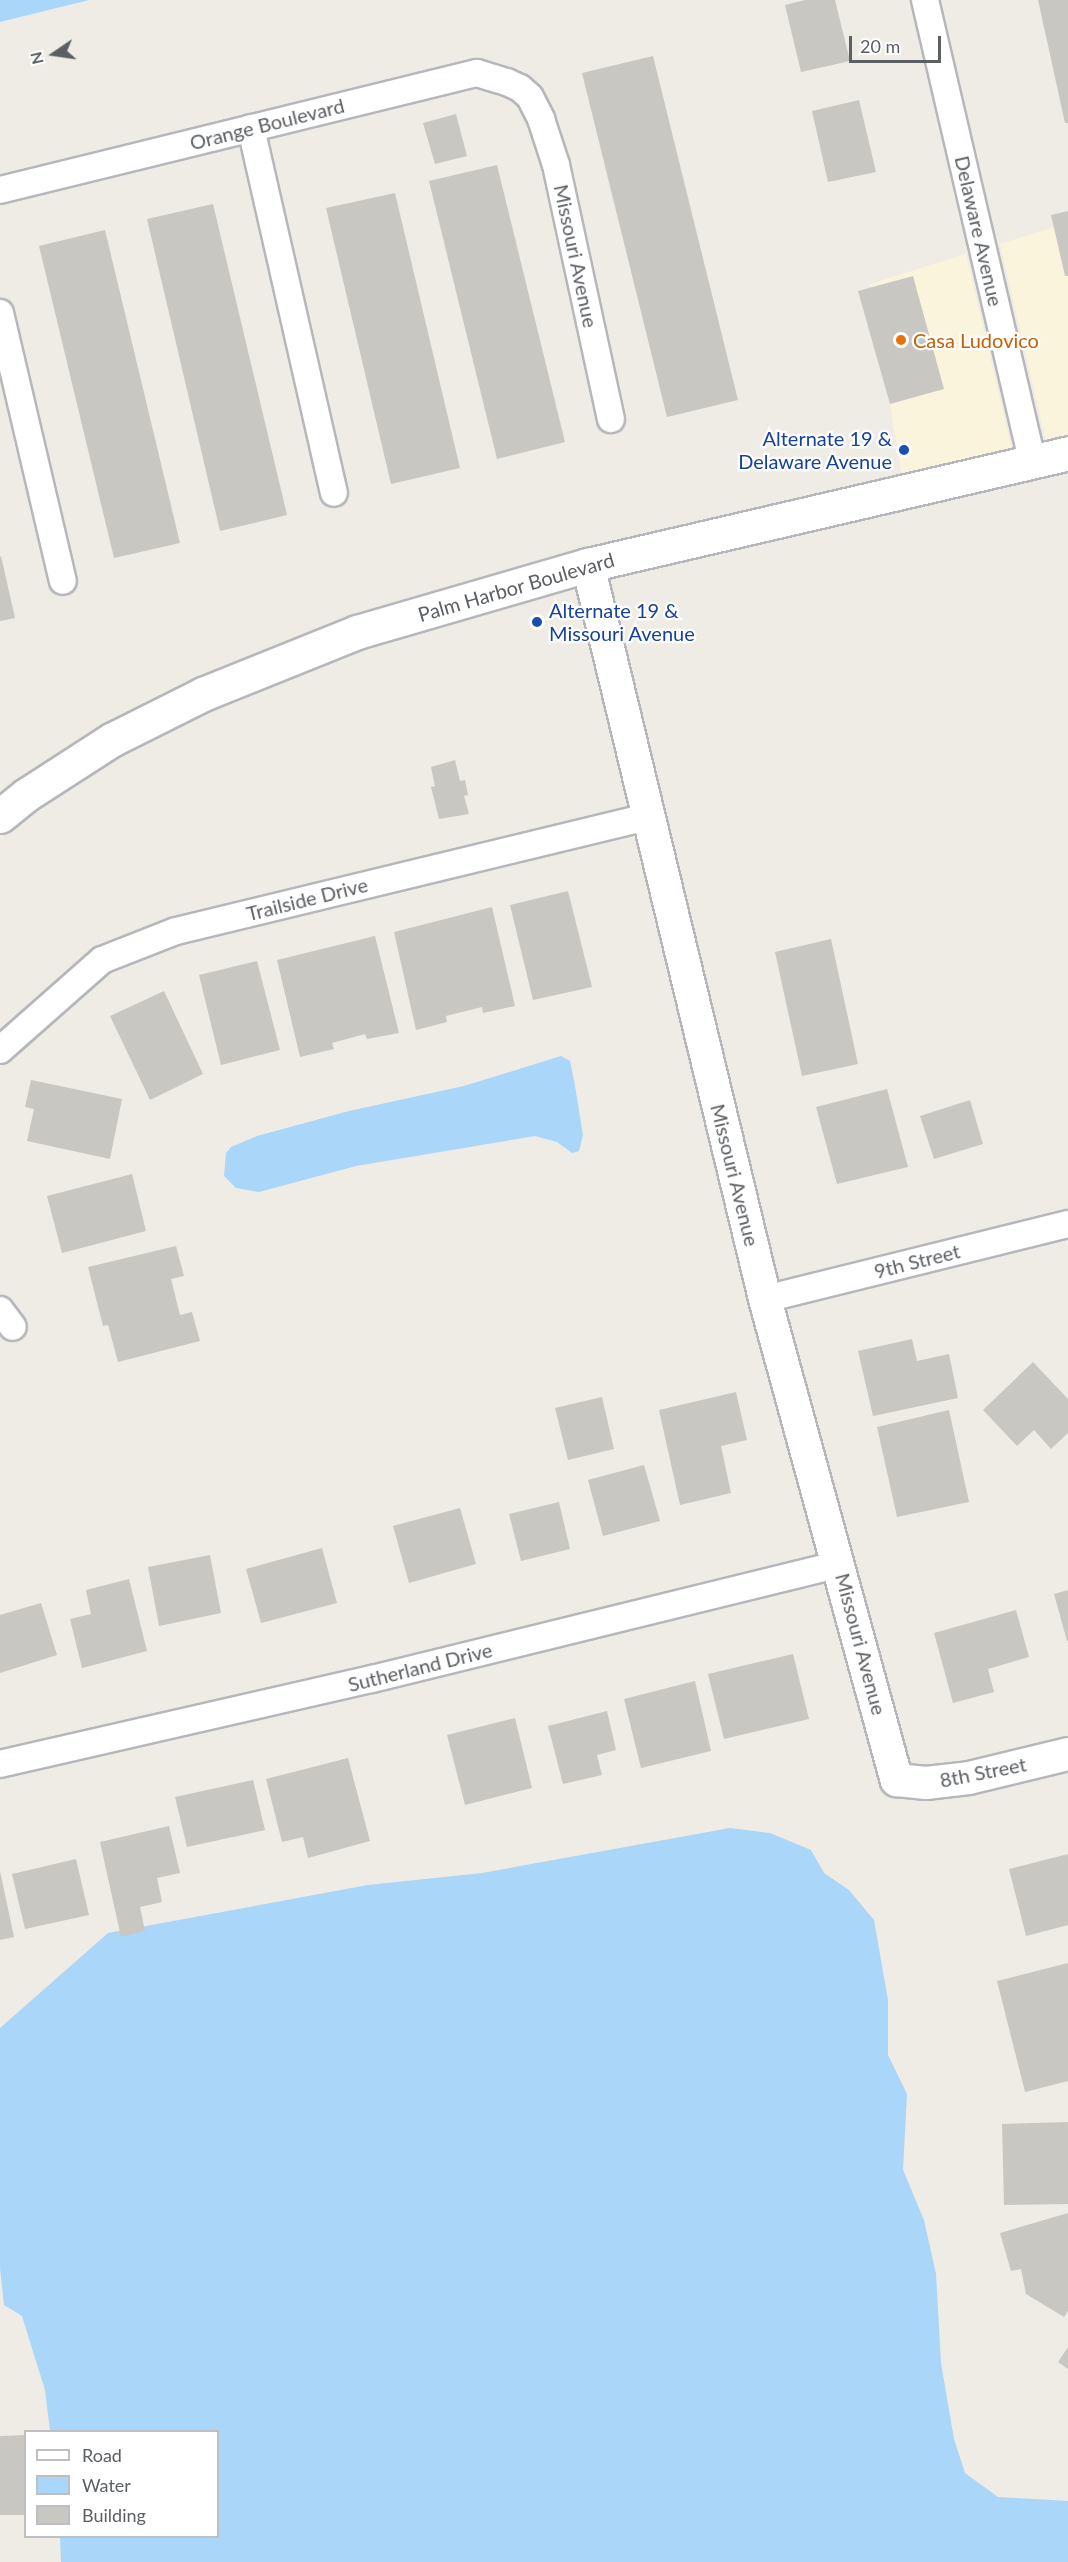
<!DOCTYPE html>
<html>
<head>
<meta charset="utf-8">
<style>
  body { margin:0 }
  #map { position:relative; width:1068px; height:2562px; overflow:hidden; background:#eeece4; font-family:Lato,sans-serif }
  div>[style] { position:absolute }
  .commercial>* { inset:0; background:#fbf4dc }
  .water>* { inset:0; background:#a9d6f9 }
  .building>* { inset:0; background:#c9c7c2 }
  .roads { filter:drop-shadow(2px 0 #b5b7ba) drop-shadow(-2px 0 #b5b7ba) drop-shadow(0 2px #b5b7ba) drop-shadow(0 -2px #b5b7ba) }
  .minor>* { height:26px; margin:-13px; padding:0 13px; transform-origin:13px; border-radius:13px; background:#fff }
  .tertiary>* { height:32px; margin:-16px; padding:0 16px; transform-origin:16px; border-radius:16px; background:#fff }
  .secondary>* { height:33px; margin:-16.5px; padding:0 16.5px; transform-origin:16.5px; border-radius:16.5px; background:#fff }
  .dots>* { width:16px; height:16px; translate:-50% -50%; box-sizing:border-box; border:3px solid #fff; border-radius:50% }
  span { translate:-50% -50%; white-space:nowrap; text-align:center; line-height:1.15; -webkit-text-stroke:4.5px #fff; paint-order:stroke }
  .street-label { font-size:20px; color:#5c6064 }
  .food-label { font-size:20px; color:#c56008 }
  .left { translate:0 -50%; text-align:left }
  .transit-label { font-size:20px; color:#164399 }
  .right { translate:-100% -50%; text-align:right }
  .legend { position:absolute; left:24px; top:2430px; width:195px; height:108px; box-sizing:border-box; background:#fff; border:2px solid #bebfc1; margin:0; padding:8px 10px; list-style:none; font-size:18px; color:#5c6064 }
  .legend li { display:flex; align-items:center; gap:12px; height:30px }
  .legend b { width:30px; border:2px solid #bebfc1 }
  .north { position:absolute; left:24px; top:24px; width:60px; height:60px; -webkit-text-stroke:4px #fff; paint-order:stroke; rotate:257deg; font-size:16px; font-weight:700; line-height:24px; text-align:center; color:#5c6064 }
  .north::after { content:''; display:block; margin:auto; width:21px; height:27px; background:#5c6064; clip-path:polygon(50% 0,100% 100%,50% 72%,0 100%) }
  .scale { position:absolute; left:849px; top:36px; width:92px; height:27px; box-sizing:border-box; border:3px solid #5c6064; border-top:0; padding-left:8px; font-size:18px; line-height:21px; white-space:nowrap; color:#5c6064; -webkit-text-stroke:4px #fff; paint-order:stroke }
</style>
</head>
<body>
<div id="map">
  <div class="commercial">
    <div style="clip-path:polygon(1068px 223px,1068px 437px,1046px 442px,1000px 244px)"></div>
    <div style="clip-path:polygon(966px 254px,1012px 450px,902px 476px,870px 284px)"></div>
  </div>
  <div class="water">
    <div style="clip-path:polygon(0 0,89px 0,0 22px)"></div>
    <div style="clip-path:polygon(561px 1056px,570px 1061px,574px 1080px,583px 1135px,579px 1151px,572px 1153px,557px 1142px,535px 1136px,356px 1166px,259px 1192px,236px 1188px,224px 1176px,226px 1153px,231px 1147px,257px 1136px,349px 1111px,464px 1086px)"></div>
    <div style="clip-path:polygon(730px 1828px,770px 1833px,811px 1850px,824px 1873px,849px 1890px,874px 1920px,888px 2000px,888px 2055px,907px 2094px,903px 2170px,924px 2220px,936px 2274px,941px 2363px,954px 2439px,965px 2473px,998px 2497px,1068px 2501px,1068px 2562px,61px 2562px,60px 2537px,218px 2536px,218px 2432px,50px 2431px,45px 2390px,22px 2316px,4px 2305px,0 2268px,0 2028px,108px 1933px,368px 1885px,482px 1873px)"></div>
  </div>
  <div class="building">
    <div style="clip-path:polygon(805px 0,835px 0,850px 61px,801px 72px,785px 5px)"></div>
    <div style="clip-path:polygon(1038px 0,1068px 0,1068px 123px,1065px 123px)"></div>
    <div style="clip-path:polygon(653px 56px,738px 400px,667px 417px,582px 73px)"></div>
    <div style="clip-path:polygon(859px 100px,876px 172px,828px 182px,812px 111px)"></div>
    <div style="clip-path:polygon(456px 114px,467px 156px,435px 164px,423px 123px)"></div>
    <div style="clip-path:polygon(497px 165px,565px 442px,497px 459px,429px 181px)"></div>
    <div style="clip-path:polygon(395px 193px,460px 468px,391px 484px,326px 208px)"></div>
    <div style="clip-path:polygon(213px 204px,287px 515px,220px 531px,147px 219px)"></div>
    <div style="clip-path:polygon(1068px 211px,1068px 276px,1065px 276px,1051px 215px)"></div>
    <div style="clip-path:polygon(105px 230px,180px 543px,114px 558px,39px 246px)"></div>
    <div style="clip-path:polygon(913px 276px,944px 389px,890px 404px,858px 291px)"></div>
    <div style="clip-path:polygon(1px 556px,15px 618px,0 621px,0 557px)"></div>
    <div style="clip-path:polygon(455px 760px,460px 781px,465px 780px,468px 795px,464px 796px,469px 814px,439px 819px,431px 787px,435px 786px,431px 767px)"></div>
    <div style="clip-path:polygon(568px 891px,592px 987px,533px 1000px,510px 905px)"></div>
    <div style="clip-path:polygon(492px 907px,515px 1006px,483px 1013px,482px 1007px,446px 1016px,447px 1022px,416px 1030px,394px 932px)"></div>
    <div style="clip-path:polygon(375px 936px,399px 1033px,367px 1039px,365px 1034px,332px 1043px,334px 1049px,300px 1057px,277px 960px)"></div>
    <div style="clip-path:polygon(831px 939px,858px 1064px,802px 1076px,775px 952px)"></div>
    <div style="clip-path:polygon(257px 961px,280px 1050px,221px 1065px,199px 975px)"></div>
    <div style="clip-path:polygon(164px 991px,203px 1074px,150px 1100px,110px 1016px)"></div>
    <div style="clip-path:polygon(31px 1080px,122px 1099px,110px 1159px,27px 1141px,34px 1109px,25px 1107px)"></div>
    <div style="clip-path:polygon(887px 1089px,908px 1167px,837px 1184px,816px 1107px)"></div>
    <div style="clip-path:polygon(970px 1100px,983px 1144px,934px 1159px,920px 1116px)"></div>
    <div style="clip-path:polygon(132px 1174px,146px 1231px,62px 1253px,47px 1196px)"></div>
    <div style="clip-path:polygon(176px 1246px,184px 1276px,171px 1279px,180px 1315px,192px 1312px,200px 1341px,118px 1362px,108px 1325px,103px 1326px,88px 1267px)"></div>
    <div style="clip-path:polygon(912px 1339px,917px 1361px,949px 1354px,958px 1398px,873px 1416px,858px 1351px)"></div>
    <div style="clip-path:polygon(1033px 1362px,1068px 1399px,1068px 1433px,1051px 1449px,1034px 1430px,1017px 1446px,983px 1410px)"></div>
    <div style="clip-path:polygon(736px 1392px,747px 1440px,721px 1446px,731px 1493px,680px 1505px,659px 1410px)"></div>
    <div style="clip-path:polygon(602px 1397px,614px 1449px,568px 1460px,555px 1408px)"></div>
    <div style="clip-path:polygon(949px 1410px,969px 1502px,897px 1517px,877px 1427px)"></div>
    <div style="clip-path:polygon(644px 1465px,660px 1521px,603px 1536px,588px 1480px)"></div>
    <div style="clip-path:polygon(559px 1502px,570px 1549px,521px 1561px,509px 1514px)"></div>
    <div style="clip-path:polygon(460px 1508px,476px 1564px,409px 1583px,393px 1526px)"></div>
    <div style="clip-path:polygon(322px 1548px,337px 1603px,261px 1623px,246px 1569px)"></div>
    <div style="clip-path:polygon(210px 1555px,221px 1613px,159px 1626px,148px 1567px)"></div>
    <div style="clip-path:polygon(129px 1579px,147px 1651px,82px 1668px,70px 1619px,91px 1614px,86px 1590px)"></div>
    <div style="clip-path:polygon(1068px 1590px,1068px 1641px,1067px 1641px,1054px 1594px)"></div>
    <div style="clip-path:polygon(41px 1603px,57px 1655px,0 1673px,0 1615px)"></div>
    <div style="clip-path:polygon(1016px 1610px,1029px 1657px,988px 1669px,994px 1692px,953px 1703px,934px 1633px)"></div>
    <div style="clip-path:polygon(793px 1654px,809px 1719px,724px 1739px,708px 1674px)"></div>
    <div style="clip-path:polygon(695px 1681px,711px 1751px,641px 1768px,624px 1699px)"></div>
    <div style="clip-path:polygon(607px 1711px,616px 1750px,597px 1755px,602px 1775px,563px 1784px,548px 1726px)"></div>
    <div style="clip-path:polygon(515px 1718px,532px 1788px,465px 1805px,447px 1735px)"></div>
    <div style="clip-path:polygon(348px 1758px,370px 1841px,308px 1858px,303px 1837px,282px 1842px,266px 1779px)"></div>
    <div style="clip-path:polygon(253px 1780px,265px 1830px,187px 1847px,175px 1797px)"></div>
    <div style="clip-path:polygon(169px 1826px,180px 1873px,157px 1878px,162px 1902px,140px 1907px,145px 1931px,121px 1937px,100px 1842px)"></div>
    <div style="clip-path:polygon(1068px 1854px,1068px 1925px,1026px 1936px,1009px 1869px)"></div>
    <div style="clip-path:polygon(76px 1859px,89px 1915px,25px 1929px,12px 1874px)"></div>
    <div style="clip-path:polygon(0 1871px,14px 1937px,0 1940px)"></div>
    <div style="clip-path:polygon(1068px 1963px,1068px 2081px,1025px 2092px,997px 1981px)"></div>
    <div style="clip-path:polygon(1068px 2122px,1068px 2204px,1004px 2205px,1002px 2124px)"></div>
    <div style="clip-path:polygon(1068px 2213px,1068px 2311px,1064px 2317px,1026px 2294px,1021px 2269px,1011px 2271px,1000px 2233px)"></div>
    <div style="clip-path:polygon(1068px 2347px,1068px 2369px,1058px 2362px)"></div>
    <div style="clip-path:polygon(26px 2435px,26px 2515px,0 2515px,0 2436px)"></div>
  </div>
  <div class="roads">
    <div class="minor">
      <div style="left:925px;top:0;width:473px;rotate:76.9deg"></div>
      <div style="left:251px;top:128px;width:374px;rotate:77.2deg"></div>
      <div style="left:0;top:190px;width:491px;rotate:-13.8deg"></div>
      <div style="left:477px;top:73px;width:31px;rotate:17deg"></div>
      <div style="left:507px;top:82px;width:14px;rotate:25deg"></div>
      <div style="left:520px;top:88px;width:13px;rotate:42deg"></div>
      <div style="left:530px;top:97px;width:25px;rotate:63deg"></div>
      <div style="left:541px;top:119px;width:48px;rotate:71.9deg"></div>
      <div style="left:556px;top:165px;width:260px;rotate:77.8deg"></div>
      <div style="left:0;top:313px;width:275px;rotate:76.8deg"></div>
      <div style="left:0;top:1050px;width:136px;rotate:-41.4deg"></div>
      <div style="left:102px;top:960px;width:79px;rotate:-21.4deg"></div>
      <div style="left:176px;top:931px;width:486px;rotate:-13.6deg"></div>
      <div style="left:765px;top:1299px;width:312px;rotate:-13.9deg"></div>
      <div style="left:0;top:1310px;width:21px;rotate:53deg"></div>
      <div style="left:0;top:1764px;width:382px;rotate:-12.9deg"></div>
      <div style="left:372px;top:1679px;width:482px;rotate:-13.8deg"></div>
    </div>
    <div class="tertiary">
      <div style="left:588px;top:565px;width:755px;rotate:76.44deg"></div>
      <div style="left:765px;top:1299px;width:499px;rotate:74.7deg"></div>
      <div style="left:897px;top:1780px;width:29px;rotate:6deg"></div>
      <div style="left:926px;top:1783px;width:43px;rotate:-6.6deg"></div>
      <div style="left:969px;top:1778px;width:102px;rotate:-13.6deg"></div>
    </div>
    <div class="secondary">
      <div style="left:0;top:816px;width:33px;rotate:-39deg"></div>
      <div style="left:26px;top:795px;width:103px;rotate:-32.8deg"></div>
      <div style="left:113px;top:739px;width:101px;rotate:-26.6deg"></div>
      <div style="left:203px;top:694px;width:166px;rotate:-21.9deg"></div>
      <div style="left:357px;top:632px;width:241px;rotate:-16.2deg"></div>
      <div style="left:588px;top:565px;width:493px;rotate:-13.1deg"></div>
    </div>
  </div>
  <div class="dots">
    <div style="left:901px;top:340px;background:#e8710a"></div>
    <div style="left:904px;top:450px;background:#1a4fb4"></div>
    <div style="left:537px;top:622px;background:#1a4fb4"></div>
  </div>
  <div class="street-label">
    <span style="left:267px;top:124px;rotate:-14deg">Orange Boulevard</span>
    <span style="left:979px;top:231px;rotate:77deg">Delaware Avenue</span>
    <span style="left:576px;top:256px;rotate:78deg">Missouri Avenue</span>
    <span style="left:516px;top:587px;rotate:-16deg">Palm Harbor Boulevard</span>
    <span style="left:307px;top:899px;rotate:-14deg">Trailside Drive</span>
    <span style="left:735px;top:1175px;rotate:76deg">Missouri Avenue</span>
    <span style="left:917px;top:1261px;rotate:-14deg">9th Street</span>
    <span style="left:861px;top:1644px;rotate:75deg">Missouri Avenue</span>
    <span style="left:420px;top:1667px;rotate:-14deg">Sutherland Drive</span>
    <span style="left:983px;top:1772px;rotate:-11deg">8th Street</span>
  </div>
  <div class="food-label">
    <span class="left" style="left:913px;top:340px">Casa Ludovico</span>
  </div>
  <div class="transit-label">
    <span class="right" style="left:892px;top:450px">Alternate 19 &amp;<br>Delaware Avenue</span>
    <span class="left" style="left:549px;top:622px">Alternate 19 &amp;<br>Missouri Avenue</span>
  </div>
  <ul class="legend">
  <li><b style="height:8px;background:#fff"></b>Road</li>
  <li><b style="height:16px;background:#a9d6f9"></b>Water</li>
  <li><b style="height:16px;background:#c9c7c2"></b>Building</li>
  </ul>
  <div class="north">N</div>
  <div class="scale">20 m</div>
</div>
</body>
</html>
